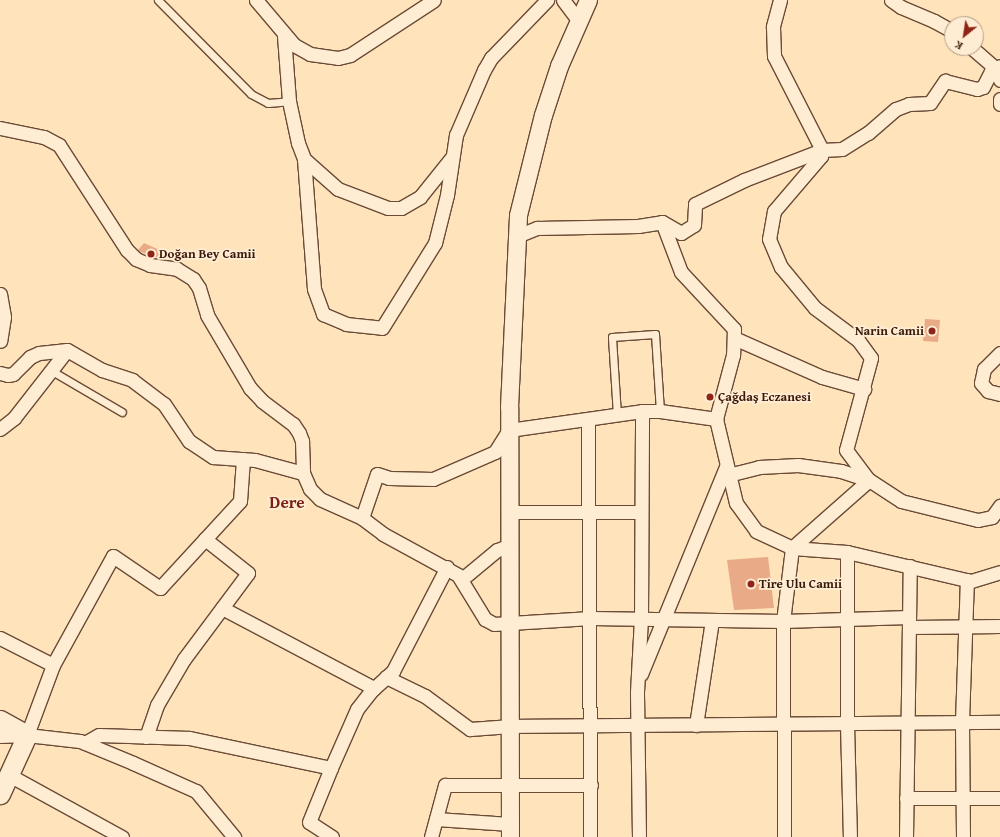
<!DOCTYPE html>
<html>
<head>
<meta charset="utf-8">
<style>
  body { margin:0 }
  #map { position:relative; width:1000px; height:837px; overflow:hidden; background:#ffe3bb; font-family:"Gentium Book Plus",serif }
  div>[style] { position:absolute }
  .building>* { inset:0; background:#e9aa88 }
  .roads { filter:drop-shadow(1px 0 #6a4b36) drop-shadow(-1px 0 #6a4b36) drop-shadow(0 1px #6a4b36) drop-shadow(0 -1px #6a4b36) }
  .service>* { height:7px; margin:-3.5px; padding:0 3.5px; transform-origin:3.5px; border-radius:3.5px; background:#ffedd3 }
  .minor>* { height:13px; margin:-6.5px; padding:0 6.5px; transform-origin:6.5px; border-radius:6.5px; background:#ffedd3 }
  .tertiary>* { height:17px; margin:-8.5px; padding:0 8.5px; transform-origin:8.5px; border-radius:8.5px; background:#ffedd3 }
  .secondary>* { height:19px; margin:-9.5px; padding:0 9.5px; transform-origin:9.5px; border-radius:9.5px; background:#ffedd3 }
  .dots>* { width:11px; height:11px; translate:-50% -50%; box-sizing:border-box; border:2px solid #ffedd3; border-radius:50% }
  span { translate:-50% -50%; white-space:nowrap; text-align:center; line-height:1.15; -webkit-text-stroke:3.5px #ffedd3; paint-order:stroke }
  .poi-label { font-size:13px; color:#39180a; font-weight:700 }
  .left { translate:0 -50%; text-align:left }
  .right { translate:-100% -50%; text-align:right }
  .district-label { font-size:17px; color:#7a1f14; font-weight:700 }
  .north { position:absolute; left:944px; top:16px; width:40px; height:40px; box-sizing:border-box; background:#ffedd3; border:1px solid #b09883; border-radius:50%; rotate:210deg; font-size:11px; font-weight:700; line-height:16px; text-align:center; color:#39180a }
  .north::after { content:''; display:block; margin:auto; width:14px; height:18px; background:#8f2418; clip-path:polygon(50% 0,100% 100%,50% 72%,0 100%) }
</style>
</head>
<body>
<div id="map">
  <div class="building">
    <div style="clip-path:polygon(144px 243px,166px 253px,162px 259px,141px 252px,138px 250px)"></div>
    <div style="clip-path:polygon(925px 319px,940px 320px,938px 342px,923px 341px)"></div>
    <div style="clip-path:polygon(768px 557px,774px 608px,734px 610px,727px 560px)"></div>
  </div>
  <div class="roads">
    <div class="service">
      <div style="left:158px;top:0;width:132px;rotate:45.3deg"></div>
      <div style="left:251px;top:94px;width:19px;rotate:28deg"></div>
      <div style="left:268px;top:103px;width:21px;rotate:-5deg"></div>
      <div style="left:52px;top:371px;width:81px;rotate:30.4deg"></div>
      <div style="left:617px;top:415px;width:78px;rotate:-93.7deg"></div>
      <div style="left:612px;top:337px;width:43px;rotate:-4deg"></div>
      <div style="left:655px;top:334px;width:77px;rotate:86.3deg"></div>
    </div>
    <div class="minor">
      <div style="left:256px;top:0;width:59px;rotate:49.8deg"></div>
      <div style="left:294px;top:45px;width:18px;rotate:29deg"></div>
      <div style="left:310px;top:54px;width:28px;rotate:8deg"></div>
      <div style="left:338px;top:58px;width:12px;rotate:-14deg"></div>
      <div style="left:350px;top:55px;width:100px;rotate:-33.2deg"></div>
      <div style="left:563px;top:0;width:26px;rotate:53deg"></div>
      <div style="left:780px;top:0;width:28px;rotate:105deg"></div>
      <div style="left:773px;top:27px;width:29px;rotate:88deg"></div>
      <div style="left:774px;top:56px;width:106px;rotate:62.9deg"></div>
      <div style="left:822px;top:150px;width:6px;rotate:99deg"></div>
      <div style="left:821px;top:156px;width:72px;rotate:130.5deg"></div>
      <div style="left:774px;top:211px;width:28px;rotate:100deg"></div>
      <div style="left:769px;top:239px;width:30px;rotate:67deg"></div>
      <div style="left:781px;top:267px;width:53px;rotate:50.3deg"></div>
      <div style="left:815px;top:308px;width:54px;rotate:36.7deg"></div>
      <div style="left:858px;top:340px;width:22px;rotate:54deg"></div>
      <div style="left:871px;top:358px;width:95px;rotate:105.2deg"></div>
      <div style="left:846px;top:450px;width:38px;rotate:53deg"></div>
      <div style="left:869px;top:480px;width:103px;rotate:138.6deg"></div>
      <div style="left:792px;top:548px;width:74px;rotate:97deg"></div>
      <div style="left:783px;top:621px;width:216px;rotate:89.7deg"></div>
      <div style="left:891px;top:0;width:12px;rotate:35deg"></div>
      <div style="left:901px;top:7px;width:36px;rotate:23deg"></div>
      <div style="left:934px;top:21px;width:21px;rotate:29deg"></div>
      <div style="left:284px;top:36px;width:65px;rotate:85.6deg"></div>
      <div style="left:289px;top:101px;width:43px;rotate:77.9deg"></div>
      <div style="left:298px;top:143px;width:17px;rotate:69deg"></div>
      <div style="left:304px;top:159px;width:45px;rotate:41.4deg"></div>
      <div style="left:338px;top:189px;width:53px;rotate:20.8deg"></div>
      <div style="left:388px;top:208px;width:13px"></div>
      <div style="left:401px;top:208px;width:22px;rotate:-30deg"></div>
      <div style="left:420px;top:197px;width:51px;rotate:-51.3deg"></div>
      <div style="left:972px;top:48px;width:30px;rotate:41deg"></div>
      <div style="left:995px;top:68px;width:13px;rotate:67deg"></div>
      <div style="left:1000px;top:99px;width:5px;rotate:90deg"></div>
      <div style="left:0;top:128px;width:45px;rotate:11.6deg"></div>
      <div style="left:44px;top:137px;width:17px;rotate:28deg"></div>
      <div style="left:59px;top:145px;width:125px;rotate:57.1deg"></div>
      <div style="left:127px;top:250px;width:13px;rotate:45deg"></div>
      <div style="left:136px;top:259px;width:15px;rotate:23deg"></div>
      <div style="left:150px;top:265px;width:27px;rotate:8deg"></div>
      <div style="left:177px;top:269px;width:19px;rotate:32deg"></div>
      <div style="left:193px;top:279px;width:11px;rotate:56deg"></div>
      <div style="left:199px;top:288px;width:28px;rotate:73deg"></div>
      <div style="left:207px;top:315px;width:85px;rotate:59.5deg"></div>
      <div style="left:250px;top:388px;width:18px;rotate:47deg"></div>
      <div style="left:262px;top:401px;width:39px;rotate:37deg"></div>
      <div style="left:293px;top:424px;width:11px;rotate:56deg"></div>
      <div style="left:299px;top:433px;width:9px;rotate:69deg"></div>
      <div style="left:302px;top:441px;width:32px;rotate:88deg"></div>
      <div style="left:304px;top:159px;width:130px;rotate:85.6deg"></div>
      <div style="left:314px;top:289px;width:27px;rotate:70deg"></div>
      <div style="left:323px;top:314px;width:25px;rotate:23deg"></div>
      <div style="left:346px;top:324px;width:36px;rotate:6deg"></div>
      <div style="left:382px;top:328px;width:100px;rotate:-58.1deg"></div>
      <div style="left:435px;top:243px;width:49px;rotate:-76deg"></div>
      <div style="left:447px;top:195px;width:61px;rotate:-81.5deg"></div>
      <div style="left:456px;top:135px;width:71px;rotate:-66.7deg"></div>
      <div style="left:484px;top:70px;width:14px;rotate:-60deg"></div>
      <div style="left:491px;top:58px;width:81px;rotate:-46deg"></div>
      <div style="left:662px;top:222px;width:53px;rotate:69.2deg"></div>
      <div style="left:681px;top:272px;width:78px;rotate:47.1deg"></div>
      <div style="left:734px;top:329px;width:26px;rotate:92deg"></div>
      <div style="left:733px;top:355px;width:66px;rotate:104.9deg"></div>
      <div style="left:716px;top:419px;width:86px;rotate:76.6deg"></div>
      <div style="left:736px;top:503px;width:34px;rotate:54deg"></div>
      <div style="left:756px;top:531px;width:40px;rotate:25deg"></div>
      <div style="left:792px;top:548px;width:55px;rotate:4.2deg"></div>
      <div style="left:847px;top:552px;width:127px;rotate:13.2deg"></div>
      <div style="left:971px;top:581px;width:30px;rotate:-17deg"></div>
      <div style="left:517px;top:236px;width:22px;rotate:-22deg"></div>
      <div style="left:537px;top:228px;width:101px;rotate:-1.1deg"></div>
      <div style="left:638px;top:226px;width:24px;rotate:-9deg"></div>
      <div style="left:662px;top:222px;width:22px;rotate:30deg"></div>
      <div style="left:681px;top:233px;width:15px;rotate:-32deg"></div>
      <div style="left:694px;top:225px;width:21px;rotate:-87deg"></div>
      <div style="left:695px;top:204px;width:55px;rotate:-26.1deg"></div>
      <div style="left:744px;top:180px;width:84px;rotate:-21deg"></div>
      <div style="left:822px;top:150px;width:20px;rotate:-3deg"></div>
      <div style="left:842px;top:149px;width:31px;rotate:-32deg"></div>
      <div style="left:868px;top:133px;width:37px;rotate:-41deg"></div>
      <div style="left:896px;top:109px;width:14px;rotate:-21deg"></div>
      <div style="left:909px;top:104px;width:21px;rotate:-3deg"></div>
      <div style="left:930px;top:103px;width:27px;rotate:-56deg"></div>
      <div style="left:945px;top:81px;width:33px;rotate:14deg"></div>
      <div style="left:977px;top:89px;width:6px;rotate:-18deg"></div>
      <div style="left:983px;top:87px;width:18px;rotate:-63deg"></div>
      <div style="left:991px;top:71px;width:10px;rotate:-29deg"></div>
      <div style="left:0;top:294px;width:23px;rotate:80deg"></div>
      <div style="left:4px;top:317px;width:24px;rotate:99deg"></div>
      <div style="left:734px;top:338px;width:96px;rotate:23.9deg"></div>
      <div style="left:822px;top:377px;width:44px;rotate:15.9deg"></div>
      <div style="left:1000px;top:353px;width:23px;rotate:135deg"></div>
      <div style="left:984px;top:369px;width:14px;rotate:102deg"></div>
      <div style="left:981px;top:383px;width:11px;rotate:49deg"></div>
      <div style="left:988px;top:391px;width:12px;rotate:14deg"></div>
      <div style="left:0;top:373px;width:8px;rotate:14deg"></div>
      <div style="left:8px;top:375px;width:5px;rotate:-11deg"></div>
      <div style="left:13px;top:374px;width:24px;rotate:-45deg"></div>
      <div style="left:30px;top:357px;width:10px;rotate:-24deg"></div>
      <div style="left:39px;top:353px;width:28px;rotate:-6deg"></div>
      <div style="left:67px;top:350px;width:40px;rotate:29.7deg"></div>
      <div style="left:102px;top:370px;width:32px;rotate:18deg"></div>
      <div style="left:132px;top:380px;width:40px;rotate:37deg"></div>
      <div style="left:164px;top:404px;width:45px;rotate:56deg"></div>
      <div style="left:189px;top:441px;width:29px;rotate:34deg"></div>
      <div style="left:213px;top:457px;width:42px;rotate:4.1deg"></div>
      <div style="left:255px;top:460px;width:50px;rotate:15.2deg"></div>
      <div style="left:303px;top:473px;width:17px;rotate:66deg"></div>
      <div style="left:310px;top:489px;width:14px;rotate:45deg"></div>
      <div style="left:320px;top:499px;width:46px;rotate:24.3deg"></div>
      <div style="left:362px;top:518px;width:46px;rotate:-71.2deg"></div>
      <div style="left:377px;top:474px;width:13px;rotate:18deg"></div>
      <div style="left:389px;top:478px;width:44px;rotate:1.3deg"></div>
      <div style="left:433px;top:479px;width:68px;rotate:-23.5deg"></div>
      <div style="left:495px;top:452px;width:26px;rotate:-58deg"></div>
      <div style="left:509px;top:430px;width:134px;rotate:-8.1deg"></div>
      <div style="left:642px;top:411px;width:18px"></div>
      <div style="left:660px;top:411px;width:57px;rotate:8.1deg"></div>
      <div style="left:588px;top:419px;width:418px;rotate:89.7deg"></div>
      <div style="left:0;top:429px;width:18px;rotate:-38deg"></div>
      <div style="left:14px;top:418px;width:86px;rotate:-52.1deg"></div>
      <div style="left:728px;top:475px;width:32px;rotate:-14deg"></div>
      <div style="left:759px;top:467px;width:39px;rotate:-3deg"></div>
      <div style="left:798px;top:465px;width:43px;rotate:7.9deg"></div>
      <div style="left:841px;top:471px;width:29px;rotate:18deg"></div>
      <div style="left:869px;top:480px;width:38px;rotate:33deg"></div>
      <div style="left:901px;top:501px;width:79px;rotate:13.9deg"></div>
      <div style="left:978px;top:520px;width:14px;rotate:-12deg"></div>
      <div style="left:992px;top:517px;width:14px;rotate:-54deg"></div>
      <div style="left:509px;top:512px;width:132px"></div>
      <div style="left:362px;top:518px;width:26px;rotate:37deg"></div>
      <div style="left:383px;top:534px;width:85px;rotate:28.7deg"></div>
      <div style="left:458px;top:575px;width:52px;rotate:58.5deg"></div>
      <div style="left:485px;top:619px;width:10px;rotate:29deg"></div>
      <div style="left:494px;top:624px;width:97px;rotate:-3.5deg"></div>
      <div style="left:591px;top:618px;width:192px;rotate:0.9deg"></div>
      <div style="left:783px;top:621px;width:126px;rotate:-1.8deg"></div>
      <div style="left:847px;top:552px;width:172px;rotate:90deg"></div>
      <div style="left:847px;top:724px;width:113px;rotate:88.5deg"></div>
      <div style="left:462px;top:579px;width:45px;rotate:-39.6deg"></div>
      <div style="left:497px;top:550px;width:12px;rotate:-20deg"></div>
      <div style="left:222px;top:608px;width:172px;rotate:27.8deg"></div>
      <div style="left:909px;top:627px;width:91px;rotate:-0.6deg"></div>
      <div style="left:0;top:638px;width:59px;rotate:27deg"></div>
      <div style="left:641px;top:674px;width:224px;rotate:-67.7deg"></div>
      <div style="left:386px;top:677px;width:43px;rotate:26deg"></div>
      <div style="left:425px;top:696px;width:56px;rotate:36.3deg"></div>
      <div style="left:470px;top:729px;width:41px;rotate:-4.2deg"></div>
      <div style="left:511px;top:726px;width:489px;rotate:-0.5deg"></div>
      <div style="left:696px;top:725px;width:105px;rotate:-81.3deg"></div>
      <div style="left:27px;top:735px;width:75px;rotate:-69.6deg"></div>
      <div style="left:53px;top:665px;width:124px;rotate:-61.2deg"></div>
      <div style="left:113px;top:556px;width:57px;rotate:34.2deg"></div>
      <div style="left:160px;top:588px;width:118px;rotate:-47.4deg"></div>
      <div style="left:240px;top:501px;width:42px;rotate:-85.9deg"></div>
      <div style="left:0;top:736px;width:27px;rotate:-2deg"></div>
      <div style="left:27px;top:735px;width:53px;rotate:6.5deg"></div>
      <div style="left:80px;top:741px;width:57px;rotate:22.5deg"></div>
      <div style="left:133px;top:763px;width:69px;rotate:24deg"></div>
      <div style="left:196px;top:791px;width:60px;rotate:50.4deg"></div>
      <div style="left:146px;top:737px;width:34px;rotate:-71deg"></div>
      <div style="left:157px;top:705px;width:53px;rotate:-59.6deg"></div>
      <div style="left:184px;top:659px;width:107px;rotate:-53.3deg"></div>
      <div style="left:248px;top:573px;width:55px;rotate:-141.7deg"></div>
      <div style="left:85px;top:743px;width:16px;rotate:-30deg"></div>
      <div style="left:99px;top:735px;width:90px;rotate:1.9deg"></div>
      <div style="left:189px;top:738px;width:145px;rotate:11.9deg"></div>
      <div style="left:9px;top:775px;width:129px;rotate:28.8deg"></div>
      <div style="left:906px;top:798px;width:94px"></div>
      <div style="left:436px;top:819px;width:74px;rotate:3.9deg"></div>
      <div style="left:332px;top:837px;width:27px;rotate:-147deg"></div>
      <div style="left:309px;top:822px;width:58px;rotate:-67.8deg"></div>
      <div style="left:331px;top:768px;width:64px;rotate:-66.2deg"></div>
      <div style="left:357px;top:709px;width:23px;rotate:-52deg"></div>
      <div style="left:371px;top:691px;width:30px;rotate:-42deg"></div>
      <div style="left:393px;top:671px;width:117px;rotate:-62.6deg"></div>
      <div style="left:431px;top:837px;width:54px;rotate:-74.9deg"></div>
      <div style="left:445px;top:785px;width:146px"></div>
      <div style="left:639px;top:837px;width:145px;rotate:-90.8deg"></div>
      <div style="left:637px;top:692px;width:75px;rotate:-86.9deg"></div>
      <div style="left:641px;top:617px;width:206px;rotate:-89.7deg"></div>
      <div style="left:906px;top:837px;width:271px;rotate:-89.2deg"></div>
      <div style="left:963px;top:837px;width:116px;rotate:-90.5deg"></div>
      <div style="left:962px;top:721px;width:141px;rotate:-88deg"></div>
    </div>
    <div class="tertiary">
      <div style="left:510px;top:837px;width:430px;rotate:-90.1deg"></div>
      <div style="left:509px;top:407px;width:192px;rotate:-87.3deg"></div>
      <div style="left:518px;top:215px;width:103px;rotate:-76deg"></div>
      <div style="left:543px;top:115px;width:52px;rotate:-71.9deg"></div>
      <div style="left:559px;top:66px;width:72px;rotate:-66.3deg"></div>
    </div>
    <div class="secondary">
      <div style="left:0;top:720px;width:31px;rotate:29deg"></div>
      <div style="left:27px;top:735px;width:65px;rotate:114.6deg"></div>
    </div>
  </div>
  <div class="dots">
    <div style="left:151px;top:254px;background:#8f2418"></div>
    <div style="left:932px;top:331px;background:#8f2418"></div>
    <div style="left:710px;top:397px;background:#8f2418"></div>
    <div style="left:751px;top:584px;background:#8f2418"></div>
  </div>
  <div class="poi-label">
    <span class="left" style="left:159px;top:254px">Doğan Bey Camii</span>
    <span class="right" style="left:924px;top:331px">Narin Camii</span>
    <span class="left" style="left:718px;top:397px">Çağdaş Eczanesi</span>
    <span class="left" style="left:759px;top:584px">Tire Ulu Camii</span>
  </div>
  <div class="district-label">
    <span style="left:287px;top:502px">Dere</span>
  </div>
  <div class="north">K</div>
</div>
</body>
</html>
